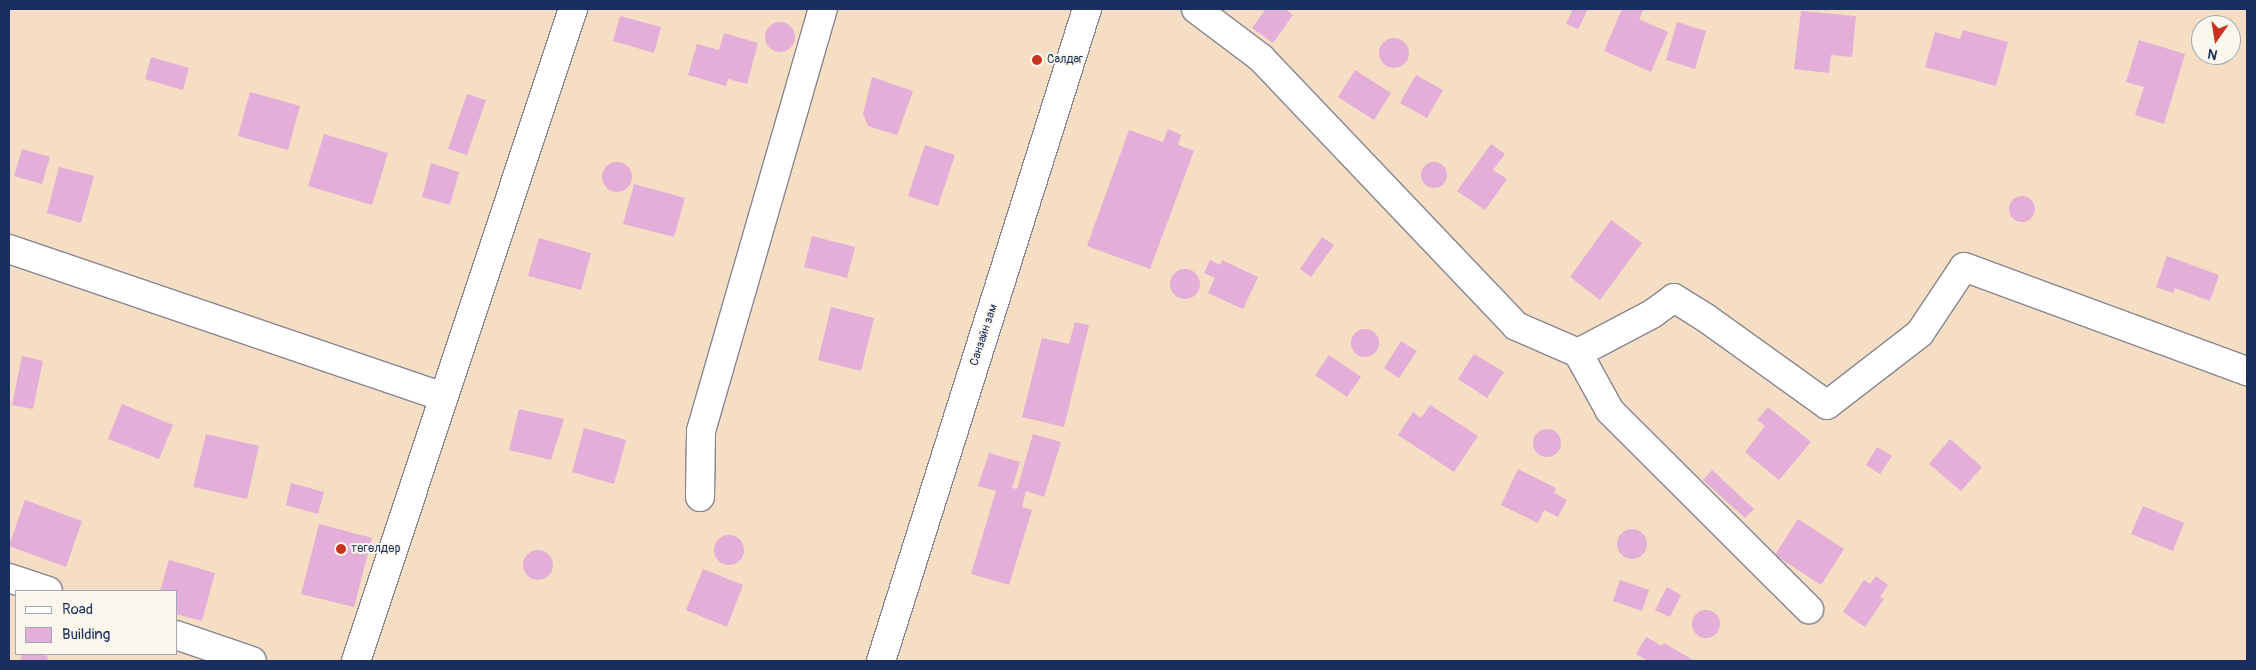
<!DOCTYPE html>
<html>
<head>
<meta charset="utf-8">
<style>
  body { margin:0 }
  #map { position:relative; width:2256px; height:670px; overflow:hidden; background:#f5dec4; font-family:Pangolin,sans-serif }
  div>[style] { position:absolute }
  .building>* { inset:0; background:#e3aed8 }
  .round { border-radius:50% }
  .roads { filter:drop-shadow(1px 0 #888691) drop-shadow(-1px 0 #888691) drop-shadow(0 1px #888691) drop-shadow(0 -1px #888691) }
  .minor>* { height:28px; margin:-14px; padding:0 14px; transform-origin:14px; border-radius:14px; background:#fff }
  .major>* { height:28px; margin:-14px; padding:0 14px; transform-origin:14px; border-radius:14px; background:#fff }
  .dots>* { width:14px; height:14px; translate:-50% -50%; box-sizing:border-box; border:2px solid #fbf7ec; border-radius:50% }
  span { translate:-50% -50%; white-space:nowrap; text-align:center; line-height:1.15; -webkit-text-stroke:4px #fbf7ec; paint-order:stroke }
  .poi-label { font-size:12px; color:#1b2f5e }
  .left { translate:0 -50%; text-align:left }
  .street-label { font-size:12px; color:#1b2f5e }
  .frame { position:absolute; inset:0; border:10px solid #1b2f5e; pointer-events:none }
  .legend { position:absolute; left:15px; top:590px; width:162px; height:65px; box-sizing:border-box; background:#fbf7ec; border:1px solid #a1a7b3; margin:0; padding:6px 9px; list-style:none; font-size:15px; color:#1b2f5e }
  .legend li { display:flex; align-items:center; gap:10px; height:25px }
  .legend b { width:25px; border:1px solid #a1a7b3 }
  .north { position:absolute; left:2191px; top:15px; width:50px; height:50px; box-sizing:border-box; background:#fbf7ec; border:1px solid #a1a7b3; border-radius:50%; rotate:193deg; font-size:14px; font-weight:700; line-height:20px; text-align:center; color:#1b2f5e }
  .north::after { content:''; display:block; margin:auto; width:18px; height:22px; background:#c8321e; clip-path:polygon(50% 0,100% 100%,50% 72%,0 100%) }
</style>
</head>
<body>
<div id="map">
  <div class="building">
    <div style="clip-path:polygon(1266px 9px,1285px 9px,1293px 15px,1273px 43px,1252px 28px)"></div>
    <div style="clip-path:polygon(1573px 9px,1588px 9px,1578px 29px,1566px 24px)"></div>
    <div style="clip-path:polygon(1622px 9px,1644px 9px,1639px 19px,1668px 32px,1651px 72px,1604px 51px)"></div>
    <div style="clip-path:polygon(1801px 11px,1856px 16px,1852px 57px,1831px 55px,1829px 73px,1794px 69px)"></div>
    <div style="clip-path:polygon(620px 16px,661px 27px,654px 53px,613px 41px)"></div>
    <div style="clip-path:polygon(1677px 22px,1706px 31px,1695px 69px,1666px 60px)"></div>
    <div class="round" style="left:765px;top:22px;width:30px;height:30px"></div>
    <div style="clip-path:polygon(1963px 30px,2008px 42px,1996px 86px,1925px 67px,1935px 32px,1960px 39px)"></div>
    <div style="clip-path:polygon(724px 33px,758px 43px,747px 84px,728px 79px,726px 86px,688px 75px,697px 44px,719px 50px)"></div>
    <div class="round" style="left:1379px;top:38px;width:30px;height:30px"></div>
    <div style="clip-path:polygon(2139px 40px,2185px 54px,2164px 124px,2135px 115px,2144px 87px,2126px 82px)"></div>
    <div style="clip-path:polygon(151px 57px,189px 68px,183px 90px,145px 79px)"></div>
    <div style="clip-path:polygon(1355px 70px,1391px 93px,1374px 120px,1338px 97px)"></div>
    <div style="clip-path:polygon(1416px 75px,1443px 90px,1427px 118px,1400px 103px)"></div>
    <div style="clip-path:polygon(872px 77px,913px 91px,897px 135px,868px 126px,863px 114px)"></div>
    <div style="clip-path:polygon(250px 92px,300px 106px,288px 150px,238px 136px)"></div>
    <div style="clip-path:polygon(467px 94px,486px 100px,467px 155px,448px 149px)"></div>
    <div style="clip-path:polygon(1168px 129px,1181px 135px,1178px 145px,1194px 151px,1150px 269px,1087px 246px,1129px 130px,1163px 142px)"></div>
    <div style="clip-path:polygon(324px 134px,388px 153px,372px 205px,308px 186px)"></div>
    <div style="clip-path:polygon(1491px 144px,1505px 154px,1493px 170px,1507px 179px,1485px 210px,1457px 191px)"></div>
    <div style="clip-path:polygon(925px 145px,955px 155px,938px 206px,908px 196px)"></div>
    <div style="clip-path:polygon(22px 149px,50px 157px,42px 184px,14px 176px)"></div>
    <div class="round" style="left:1421px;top:162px;width:26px;height:26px"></div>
    <div class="round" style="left:602px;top:162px;width:30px;height:30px"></div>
    <div style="clip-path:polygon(431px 163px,459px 172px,450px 205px,422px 197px)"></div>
    <div style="clip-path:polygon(59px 167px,94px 176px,81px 223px,47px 213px)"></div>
    <div style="clip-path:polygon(634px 184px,685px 198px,674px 237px,623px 224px)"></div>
    <div class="round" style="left:2009px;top:196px;width:26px;height:26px"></div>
    <div style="clip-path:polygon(1611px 220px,1642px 243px,1600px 300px,1570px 277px)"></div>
    <div style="clip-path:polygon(812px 236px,855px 247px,847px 278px,804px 267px)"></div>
    <div style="clip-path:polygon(1322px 237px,1334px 245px,1311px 277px,1300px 269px)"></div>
    <div style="clip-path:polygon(539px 238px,591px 253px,581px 290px,528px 276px)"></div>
    <div style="clip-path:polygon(2167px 256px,2219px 275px,2210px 301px,2175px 288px,2173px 293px,2156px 287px)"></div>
    <div style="clip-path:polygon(1210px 260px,1220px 265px,1222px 260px,1258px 277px,1243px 309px,1208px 293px,1215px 278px,1204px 273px)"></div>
    <div class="round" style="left:1170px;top:269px;width:30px;height:30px"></div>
    <div style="clip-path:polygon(831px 307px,874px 318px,861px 371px,818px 360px)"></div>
    <div style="clip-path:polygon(1075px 322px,1089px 325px,1064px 427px,1022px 417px,1042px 338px,1069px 344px)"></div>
    <div class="round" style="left:1351px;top:329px;width:28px;height:28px"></div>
    <div style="clip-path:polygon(1401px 341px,1417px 351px,1399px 378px,1384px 368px)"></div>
    <div style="clip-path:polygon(1474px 354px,1504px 372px,1487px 398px,1458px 379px)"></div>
    <div style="clip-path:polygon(1329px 355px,1361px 377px,1347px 397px,1315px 375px)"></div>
    <div style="clip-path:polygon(22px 356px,43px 361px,33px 409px,12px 405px)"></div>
    <div style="clip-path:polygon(122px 404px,173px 425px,159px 459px,108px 439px)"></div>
    <div style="clip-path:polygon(1430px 405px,1478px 436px,1454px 472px,1398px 435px,1413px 412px,1421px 418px)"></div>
    <div style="clip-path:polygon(1768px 407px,1811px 442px,1779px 480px,1745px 452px,1765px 426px,1757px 420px)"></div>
    <div style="clip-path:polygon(519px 409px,564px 419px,551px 460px,509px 450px)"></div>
    <div style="clip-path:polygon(584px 428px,626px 440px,614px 484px,572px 472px)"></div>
    <div class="round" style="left:1533px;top:429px;width:28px;height:28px"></div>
    <div style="clip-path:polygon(206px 434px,259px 446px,247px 499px,193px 487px)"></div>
    <div style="clip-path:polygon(1033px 434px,1061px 442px,1044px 497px,1026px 491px,1022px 507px,1032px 510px,1009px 585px,971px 574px,996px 491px,978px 486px,989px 453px,1020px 462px,1012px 488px,1017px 489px)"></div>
    <div style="clip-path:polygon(1950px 439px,1982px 467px,1961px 491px,1929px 464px)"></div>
    <div style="clip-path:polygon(1877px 447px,1892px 456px,1880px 474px,1866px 465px)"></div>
    <div style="clip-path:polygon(1518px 469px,1556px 488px,1554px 493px,1567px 500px,1558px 517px,1544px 510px,1538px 523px,1501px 505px)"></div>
    <div style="clip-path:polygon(1712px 470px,1754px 509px,1745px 518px,1703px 480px)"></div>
    <div style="clip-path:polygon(291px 483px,324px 492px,318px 514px,286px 505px)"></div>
    <div style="clip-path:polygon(25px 500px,82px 521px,66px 567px,9px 546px)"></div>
    <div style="clip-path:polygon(2143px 506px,2184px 523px,2173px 551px,2131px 534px)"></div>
    <div style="clip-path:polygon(1798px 519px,1844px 549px,1821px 585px,1775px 555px)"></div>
    <div style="clip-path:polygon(319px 524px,372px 538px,354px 607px,301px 594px)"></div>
    <div class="round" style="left:1617px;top:529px;width:30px;height:30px"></div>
    <div class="round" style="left:714px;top:535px;width:30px;height:30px"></div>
    <div class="round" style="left:523px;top:550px;width:30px;height:30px"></div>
    <div style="clip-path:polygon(169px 560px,215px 573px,202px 621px,176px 614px,176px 591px,160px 591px)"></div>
    <div style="clip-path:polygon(703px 569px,743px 585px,727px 627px,686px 610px)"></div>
    <div style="clip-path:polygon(1876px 576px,1888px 585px,1880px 597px,1884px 599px,1865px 627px,1843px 612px,1864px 580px,1870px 584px)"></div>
    <div style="clip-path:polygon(1620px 580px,1649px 590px,1642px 611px,1613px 601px)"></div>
    <div style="clip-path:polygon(1667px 587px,1681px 595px,1670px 617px,1655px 610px)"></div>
    <div class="round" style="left:1692px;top:610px;width:28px;height:28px"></div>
    <div style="clip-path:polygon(1646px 637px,1662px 646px,1664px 643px,1695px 661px,1648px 661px,1636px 654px)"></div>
    <div style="clip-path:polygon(22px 654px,46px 654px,49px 661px,20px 661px)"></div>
  </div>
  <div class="roads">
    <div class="minor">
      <div style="left:1196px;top:9px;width:81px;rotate:37deg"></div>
      <div style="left:1261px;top:58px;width:370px;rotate:46.4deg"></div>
      <div style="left:1516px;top:326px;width:68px;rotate:23.5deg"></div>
      <div style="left:1578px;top:353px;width:84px;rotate:-27.8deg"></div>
      <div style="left:1652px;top:314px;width:27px;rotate:-36deg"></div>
      <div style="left:1674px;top:298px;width:38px;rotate:32deg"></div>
      <div style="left:1706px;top:318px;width:149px;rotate:35.7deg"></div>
      <div style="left:1827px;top:405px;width:118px;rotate:-37.7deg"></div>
      <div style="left:1920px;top:333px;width:79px;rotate:-56.3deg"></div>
      <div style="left:1964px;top:267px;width:302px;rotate:20.2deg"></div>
      <div style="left:9px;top:249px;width:459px;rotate:18.8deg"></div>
      <div style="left:1578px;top:353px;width:66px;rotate:61.1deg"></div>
      <div style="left:1610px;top:411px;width:281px;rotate:44.9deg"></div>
      <div style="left:700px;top:497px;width:66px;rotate:-89.1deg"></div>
      <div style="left:701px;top:431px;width:439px;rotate:-73.9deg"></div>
      <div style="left:9px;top:578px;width:41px;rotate:18.4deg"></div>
      <div style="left:176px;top:635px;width:80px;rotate:18.9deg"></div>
      <div style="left:356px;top:661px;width:687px;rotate:-71.59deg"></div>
    </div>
    <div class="major">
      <div style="left:881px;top:661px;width:684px;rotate:-72.47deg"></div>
    </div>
  </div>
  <div class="dots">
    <div style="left:1037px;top:60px;background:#c8321e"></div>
    <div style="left:341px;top:549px;background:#c8321e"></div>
  </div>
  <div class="poi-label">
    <span class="left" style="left:1047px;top:60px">Салдаг</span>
    <span class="left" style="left:351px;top:549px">төгөлдөр</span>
  </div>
  <div class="street-label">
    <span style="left:984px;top:335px;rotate:-72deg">Санзайн зам</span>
  </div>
  <div class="frame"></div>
  <ul class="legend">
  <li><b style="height:6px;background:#fff"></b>Road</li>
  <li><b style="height:14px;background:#e3aed8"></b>Building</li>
  </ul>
  <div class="north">N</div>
</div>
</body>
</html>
